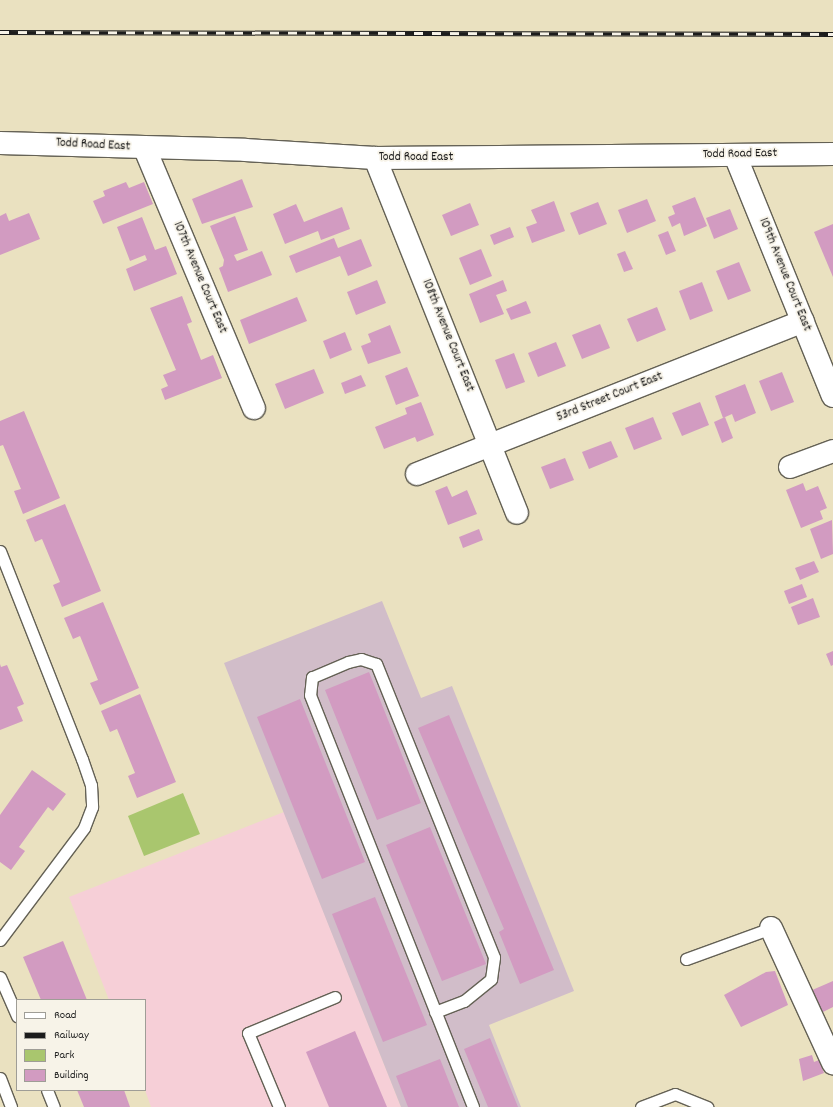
<!DOCTYPE html>
<html>
<head>
<meta charset="utf-8">
<style>
  body { margin:0 }
  #map { position:relative; width:833px; height:1107px; overflow:hidden; background:#eae1c0; font-family:Dekko,sans-serif }
  div>[style] { position:absolute }
  .built>* { inset:0; background:#f6cfd7 }
  .industrial>* { inset:0; background:#d1bdc9 }
  .green>* { inset:0; background:#a9c66e }
  .building>* { inset:0; background:#d29bc1 }
  .roads { filter:drop-shadow(1px 0 #646155) drop-shadow(-1px 0 #646155) drop-shadow(0 1px #646155) drop-shadow(0 -1px #646155) }
  .service>* { height:11px; margin:-5.5px; padding:0 5.5px; transform-origin:5.5px; border-radius:5.5px; background:#fff }
  .minor>* { height:22px; margin:-11px; padding:0 11px; transform-origin:11px; border-radius:11px; background:#fff }
  .rail>* { height:4.5px; margin-top:-2.25px; transform-origin:0; background:repeating-linear-gradient(90deg,#f7f3e8 0 9px,#1c1c1c 0 18px); box-sizing:border-box; border-block:1px solid #1c1c1c }
  span { translate:-50% -50%; white-space:nowrap; text-align:center; line-height:1.15; -webkit-text-stroke:3.5px #f7f3e8; paint-order:stroke }
  .street-label { font-size:13px; color:#1c1c1c }
  .legend { position:absolute; left:16px; top:999px; width:130px; height:92px; box-sizing:border-box; background:#f7f3e8; border:1px solid #9f9d96; margin:0; padding:5px 7px; list-style:none; font-size:12px; color:#1c1c1c }
  .legend li { display:flex; align-items:center; gap:8px; height:20px }
  .legend b { width:20px; border:1px solid #9f9d96 }
</style>
</head>
<body>
<div id="map">
  <div class="built">
    <div style="clip-path:polygon(284px 812px,401px 1107px,151px 1107px,145px 1090px,145px 1000px,109px 1000px,69px 897px)"></div>
  </div>
  <div class="industrial">
    <div style="clip-path:polygon(382px 601px,421px 698px,452px 686px,574px 991px,489px 1025px,521px 1107px,401px 1107px,224px 663px)"></div>
  </div>
  <div class="green">
    <div style="clip-path:polygon(183px 793px,200px 834px,144px 856px,128px 816px)"></div>
  </div>
  <div class="building">
    <div style="clip-path:polygon(242px 179px,253px 207px,202px 224px,192px 199px)"></div>
    <div style="clip-path:polygon(126px 182px,129px 188px,144px 182px,153px 204px,103px 224px,93px 201px,105px 196px,103px 191px)"></div>
    <div style="clip-path:polygon(695px 197px,707px 226px,684px 236px,680px 223px,672px 227px,668px 217px,675px 214px,672px 206px)"></div>
    <div style="clip-path:polygon(647px 199px,656px 221px,627px 233px,618px 210px)"></div>
    <div style="clip-path:polygon(554px 201px,565px 231px,532px 243px,526px 227px,537px 223px,531px 210px)"></div>
    <div style="clip-path:polygon(598px 202px,607px 224px,579px 235px,570px 213px)"></div>
    <div style="clip-path:polygon(470px 203px,479px 225px,451px 236px,442px 215px)"></div>
    <div style="clip-path:polygon(296px 204px,304px 222px,342px 207px,350px 229px,321px 240px,318px 231px,285px 244px,273px 214px)"></div>
    <div style="clip-path:polygon(730px 209px,738px 229px,714px 239px,706px 218px)"></div>
    <div style="clip-path:polygon(6px 213px,9px 221px,29px 213px,40px 239px,0 255px,0 216px)"></div>
    <div style="clip-path:polygon(235px 216px,248px 250px,234px 255px,237px 261px,262px 251px,272px 275px,228px 292px,219px 268px,223px 266px,224px 260px,210px 226px)"></div>
    <div style="clip-path:polygon(142px 217px,155px 250px,166px 246px,177px 274px,134px 291px,126px 269px,147px 260px,145px 255px,130px 261px,117px 227px)"></div>
    <div style="clip-path:polygon(833px 224px,833px 277px,814px 232px)"></div>
    <div style="clip-path:polygon(510px 227px,514px 237px,494px 245px,490px 235px)"></div>
    <div style="clip-path:polygon(668px 231px,676px 251px,666px 255px,658px 235px)"></div>
    <div style="clip-path:polygon(334px 238px,338px 248px,361px 239px,372px 266px,348px 276px,340px 256px,296px 273px,289px 256px)"></div>
    <div style="clip-path:polygon(481px 249px,492px 276px,470px 285px,459px 258px)"></div>
    <div style="clip-path:polygon(625px 251px,633px 269px,624px 272px,617px 254px)"></div>
    <div style="clip-path:polygon(739px 262px,751px 291px,728px 300px,716px 271px)"></div>
    <div style="clip-path:polygon(377px 280px,386px 303px,356px 315px,347px 292px)"></div>
    <div style="clip-path:polygon(503px 280px,507px 291px,496px 295px,504px 314px,480px 323px,469px 294px)"></div>
    <div style="clip-path:polygon(702px 282px,713px 311px,690px 320px,679px 291px)"></div>
    <div style="clip-path:polygon(182px 296px,192px 322px,187px 324px,201px 360px,213px 355px,222px 378px,165px 400px,161px 389px,168px 386px,163px 375px,176px 370px,150px 308px)"></div>
    <div style="clip-path:polygon(297px 297px,307px 321px,249px 344px,240px 320px)"></div>
    <div style="clip-path:polygon(526px 301px,531px 313px,511px 320px,506px 309px)"></div>
    <div style="clip-path:polygon(657px 307px,666px 330px,637px 342px,627px 319px)"></div>
    <div style="clip-path:polygon(600px 324px,610px 348px,582px 359px,572px 335px)"></div>
    <div style="clip-path:polygon(390px 325px,401px 353px,368px 364px,361px 346px,371px 342px,368px 334px)"></div>
    <div style="clip-path:polygon(345px 332px,352px 350px,330px 359px,323px 341px)"></div>
    <div style="clip-path:polygon(556px 342px,566px 366px,538px 377px,528px 353px)"></div>
    <div style="clip-path:polygon(514px 353px,525px 382px,506px 389px,495px 360px)"></div>
    <div style="clip-path:polygon(407px 367px,419px 396px,396px 405px,385px 376px)"></div>
    <div style="clip-path:polygon(314px 369px,324px 393px,285px 409px,275px 384px)"></div>
    <div style="clip-path:polygon(782px 372px,794px 402px,771px 411px,759px 381px)"></div>
    <div style="clip-path:polygon(361px 375px,366px 386px,345px 394px,341px 383px)"></div>
    <div style="clip-path:polygon(745px 384px,756px 413px,735px 422px,732px 414px,723px 418px,715px 396px)"></div>
    <div style="clip-path:polygon(421px 402px,434px 435px,417px 442px,415px 437px,384px 449px,375px 427px,407px 414px,405px 408px)"></div>
    <div style="clip-path:polygon(700px 402px,709px 425px,682px 436px,672px 413px)"></div>
    <div style="clip-path:polygon(24px 411px,60px 498px,23px 514px,14px 491px,21px 489px,3px 445px,0 446px,0 421px)"></div>
    <div style="clip-path:polygon(653px 417px,662px 439px,634px 450px,625px 428px)"></div>
    <div style="clip-path:polygon(725px 417px,733px 438px,722px 443px,714px 422px)"></div>
    <div style="clip-path:polygon(611px 441px,618px 457px,589px 469px,582px 452px)"></div>
    <div style="clip-path:polygon(565px 458px,574px 480px,550px 489px,541px 467px)"></div>
    <div style="clip-path:polygon(803px 483px,806px 491px,818px 486px,827px 508px,820px 511px,823px 519px,801px 528px,786px 490px)"></div>
    <div style="clip-path:polygon(447px 486px,452px 497px,467px 490px,477px 514px,448px 525px,435px 491px)"></div>
    <div style="clip-path:polygon(65px 504px,101px 591px,62px 607px,53px 585px,60px 582px,42px 539px,35px 542px,26px 520px)"></div>
    <div style="clip-path:polygon(832px 520px,833px 554px,821px 559px,810px 529px)"></div>
    <div style="clip-path:polygon(479px 529px,483px 540px,463px 548px,459px 537px)"></div>
    <div style="clip-path:polygon(814px 561px,819px 572px,800px 580px,795px 568px)"></div>
    <div style="clip-path:polygon(802px 584px,807px 597px,789px 604px,784px 591px)"></div>
    <div style="clip-path:polygon(813px 598px,820px 617px,798px 625px,791px 607px)"></div>
    <div style="clip-path:polygon(103px 602px,139px 688px,100px 705px,90px 683px,98px 680px,80px 636px,73px 639px,64px 618px)"></div>
    <div style="clip-path:polygon(833px 651px,833px 665px,831px 666px,826px 654px)"></div>
    <div style="clip-path:polygon(0 664px,1px 667px,7px 665px,24px 704px,17px 707px,23px 721px,0 730px)"></div>
    <div style="clip-path:polygon(369px 672px,421px 803px,377px 820px,325px 690px)"></div>
    <div style="clip-path:polygon(140px 694px,176px 782px,137px 798px,128px 776px,135px 773px,117px 729px,110px 732px,101px 711px)"></div>
    <div style="clip-path:polygon(300px 699px,365px 862px,322px 879px,257px 717px)"></div>
    <div style="clip-path:polygon(449px 715px,554px 970px,520px 984px,499px 932px,504px 929px,418px 728px)"></div>
    <div style="clip-path:polygon(32px 770px,66px 794px,53px 811px,48px 807px,19px 847px,25px 851px,11px 870px,0 862px,0 815px)"></div>
    <div style="clip-path:polygon(430px 827px,486px 964px,442px 981px,386px 845px)"></div>
    <div style="clip-path:polygon(375px 897px,427px 1025px,383px 1042px,332px 914px)"></div>
    <div style="clip-path:polygon(63px 941px,87px 1000px,41px 1000px,23px 957px)"></div>
    <div style="clip-path:polygon(775px 971px,788px 1005px,741px 1027px,724px 995px,766px 972px)"></div>
    <div style="clip-path:polygon(833px 981px,833px 1007px,821px 1013px,810px 991px)"></div>
    <div style="clip-path:polygon(355px 1031px,387px 1107px,329px 1107px,306px 1052px)"></div>
    <div style="clip-path:polygon(490px 1038px,518px 1107px,488px 1107px,464px 1049px)"></div>
    <div style="clip-path:polygon(812px 1055px,814px 1062px,819px 1060px,824px 1073px,803px 1081px,799px 1059px)"></div>
    <div style="clip-path:polygon(440px 1059px,459px 1107px,408px 1107px,396px 1076px)"></div>
    <div style="clip-path:polygon(77px 1090px,124px 1090px,130px 1107px,84px 1107px)"></div>
  </div>
  <div class="roads">
    <div class="service">
      <div style="left:0;top:551px;width:224px;rotate:68.5deg"></div>
      <div style="left:82px;top:759px;width:28px;rotate:71deg"></div>
      <div style="left:91px;top:785px;width:22px;rotate:87deg"></div>
      <div style="left:92px;top:807px;width:22px;rotate:111deg"></div>
      <div style="left:84px;top:828px;width:140px;rotate:126.9deg"></div>
      <div style="left:686px;top:959px;width:90px;rotate:-20deg"></div>
      <div style="left:0;top:977px;width:43px;rotate:66.4deg"></div>
      <div style="left:435px;top:1012px;width:31px;rotate:-21deg"></div>
      <div style="left:464px;top:1001px;width:35px;rotate:-39deg"></div>
      <div style="left:491px;top:979px;width:22px;rotate:-82deg"></div>
      <div style="left:494px;top:957px;width:316px;rotate:-111.9deg"></div>
      <div style="left:376px;top:664px;width:16px;rotate:-162deg"></div>
      <div style="left:361px;top:659px;width:13px;rotate:167deg"></div>
      <div style="left:348px;top:662px;width:39px;rotate:157deg"></div>
      <div style="left:312px;top:677px;width:18px;rotate:96deg"></div>
      <div style="left:310px;top:695px;width:443px;rotate:68.4deg"></div>
      <div style="left:0;top:1078px;width:31px;rotate:69deg"></div>
      <div style="left:47px;top:1090px;width:18px;rotate:68deg"></div>
      <div style="left:279px;top:1107px;width:80px;rotate:-112.7deg"></div>
      <div style="left:248px;top:1033px;width:94px;rotate:-22.5deg"></div>
      <div style="left:641px;top:1107px;width:36px;rotate:-21deg"></div>
      <div style="left:675px;top:1094px;width:35px;rotate:22deg"></div>
    </div>
    <div class="minor">
      <div style="left:0;top:143px;width:245px;rotate:1.6deg"></div>
      <div style="left:245px;top:150px;width:130px;rotate:3.5deg"></div>
      <div style="left:375px;top:158px;width:458px;rotate:-0.5deg"></div>
      <div style="left:145px;top:149px;width:281px;rotate:67.2deg"></div>
      <div style="left:735px;top:155px;width:260px;rotate:67.9deg"></div>
      <div style="left:375px;top:158px;width:382px;rotate:68.2deg"></div>
      <div style="left:790px;top:467px;width:46px;rotate:-20.4deg"></div>
      <div style="left:417px;top:474px;width:415px;rotate:-21.6deg"></div>
      <div style="left:771px;top:928px;width:149px;rotate:65.3deg"></div>
    </div>
  </div>
  <div class="rail">
    <div style="left:0;top:32px;width:833px;rotate:0.14deg"></div>
  </div>
  <div class="street-label">
    <span style="left:93px;top:146px;rotate:3deg">Todd Road East</span>
    <span style="left:740px;top:155px;rotate:-1deg">Todd Road East</span>
    <span style="left:416px;top:158px">Todd Road East</span>
    <span style="left:784px;top:275px;rotate:68deg">109th Avenue Court East</span>
    <span style="left:199px;top:278px;rotate:67deg">107th Avenue Court East</span>
    <span style="left:447px;top:336px;rotate:68deg">108th Avenue Court East</span>
    <span style="left:610px;top:398px;rotate:-22deg">53rd Street Court East</span>
  </div>
  <ul class="legend">
  <li><b style="height:5px;background:#fff"></b>Road</li>
  <li><b style="height:5px;background:#1c1c1c"></b>Railway</li>
  <li><b style="height:11px;background:#a9c66e"></b>Park</li>
  <li><b style="height:11px;background:#d29bc1"></b>Building</li>
  </ul>
</div>
</body>
</html>
